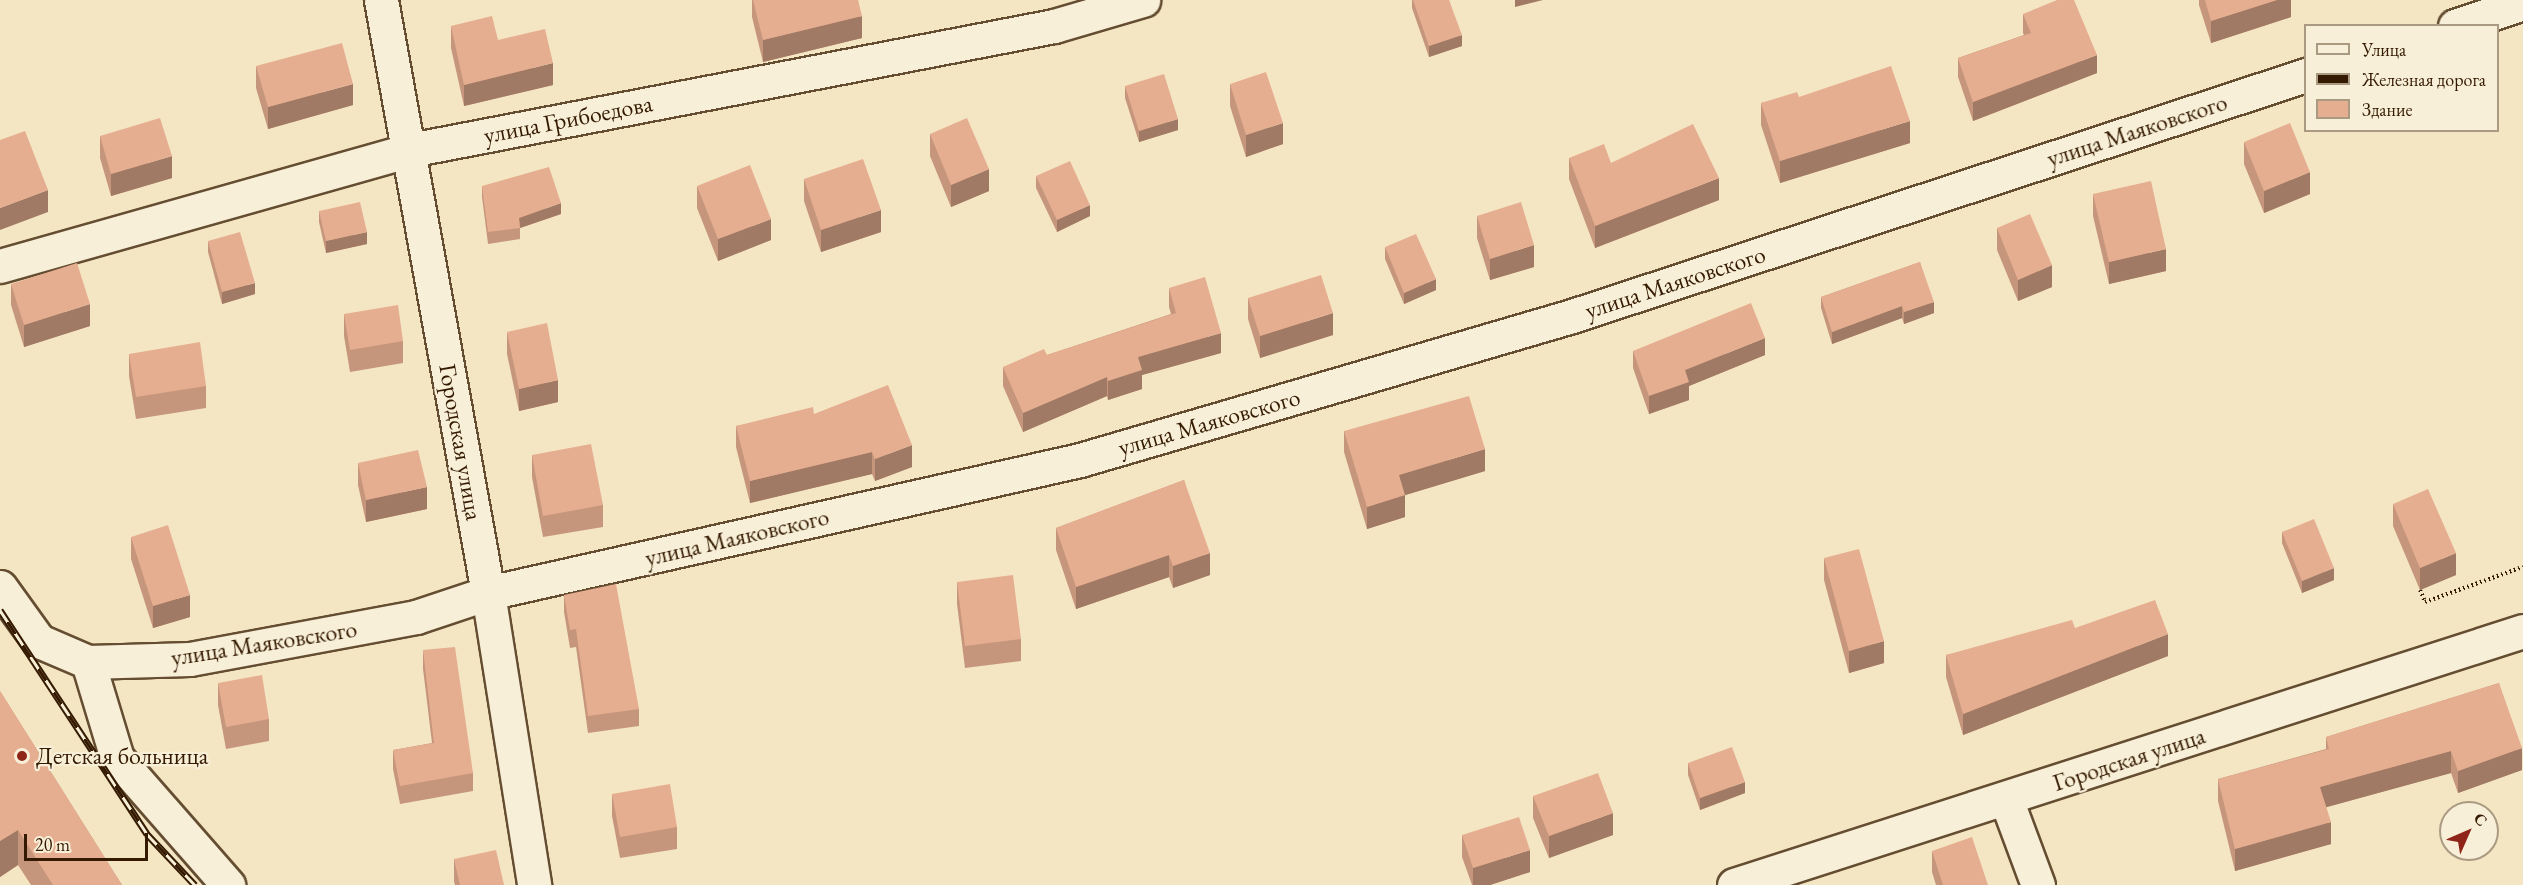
<!DOCTYPE html>
<html>
<head>
<meta charset="utf-8">
<style>
  body { margin:0 }
  #map { position:relative; width:2523px; height:885px; overflow:hidden; background:#f4e6c3; font-family:"EB Garamond",serif }
  div>[style] { position:absolute }
  .path>* { height:4px; margin-top:-2px; transform-origin:0; background:repeating-linear-gradient(90deg,#341a00 0 1.5px,transparent 0 4.5px) }
  .roads { filter:drop-shadow(2px 0 #644d31) drop-shadow(-2px 0 #644d31) drop-shadow(0 2px #644d31) drop-shadow(0 -2px #644d31) }
  .minor>* { height:33px; margin:-16.5px; padding:0 16.5px; transform-origin:16.5px; border-radius:16.5px; background:#f8efd8 }
  .rail>* { height:7px; margin-top:-3.5px; transform-origin:0; background:repeating-linear-gradient(90deg,#f8efd8 0 14px,#341a00 0 28px); box-sizing:border-box; border-block:2px solid #341a00 }
  .wall>* { inset:0; background:#c6967c }
  .shaded-wall>* { inset:0; background:#a17a65 }
  .building>* { inset:0; background:#e6ae90 }
  .dots>* { width:16px; height:16px; translate:-50% -50%; box-sizing:border-box; border:3px solid #f8efd8; border-radius:50% }
  span { translate:-50% -50%; white-space:nowrap; text-align:center; line-height:1.15; -webkit-text-stroke:4.5px #f8efd8; paint-order:stroke }
  .street-label { font-size:24px; color:#341a00 }
  .poi-label { font-size:24px; color:#341a00 }
  .left { translate:0 -50%; text-align:left }
  .legend { position:absolute; left:2304px; top:24px; width:195px; height:108px; box-sizing:border-box; background:#f8efd8; border:2px solid #aa9a82; margin:0; padding:8px 10px; list-style:none; font-size:18px; color:#341a00 }
  .legend li { display:flex; align-items:center; gap:12px; height:30px }
  .legend b { width:30px; border:2px solid #aa9a82 }
  .north { position:absolute; left:2439px; top:801px; width:60px; height:60px; box-sizing:border-box; background:#f8efd8; border:2px solid #aa9a82; border-radius:50%; rotate:45deg; font-size:16px; font-weight:700; line-height:24px; text-align:center; color:#341a00 }
  .north::after { content:''; display:block; margin:auto; width:21px; height:27px; background:#8f2418; clip-path:polygon(50% 0,100% 100%,50% 72%,0 100%) }
  .scale { position:absolute; left:24px; top:834px; width:124px; height:27px; box-sizing:border-box; border:3px solid #341a00; border-top:0; padding-left:8px; font-size:18px; line-height:21px; white-space:nowrap; color:#341a00; -webkit-text-stroke:4px #f8efd8; paint-order:stroke }
</style>
</head>
<body>
<div id="map">
  <div class="path">
    <div style="left:2420px;top:590px;width:13px;rotate:67deg"></div>
    <div style="left:2425px;top:602px;width:104px;rotate:-19.7deg"></div>
  </div>
  <div class="roads">
    <div class="minor">
      <div style="left:381px;top:0;width:603px;rotate:79.77deg"></div>
      <div style="left:488px;top:593px;width:296px;rotate:81deg"></div>
      <div style="left:2455px;top:26px;width:72px;rotate:-18.7deg"></div>
      <div style="left:0;top:266px;width:426px;rotate:-15.8deg"></div>
      <div style="left:410px;top:150px;width:656px;rotate:-10.9deg"></div>
      <div style="left:1054px;top:26px;width:93px;rotate:-16.3deg"></div>
      <div style="left:0;top:587px;width:67px;rotate:54.2deg"></div>
      <div style="left:39px;top:641px;width:53px;rotate:23.2deg"></div>
      <div style="left:88px;top:662px;width:102px;rotate:-1.7deg"></div>
      <div style="left:190px;top:659px;width:230px;rotate:-10.5deg"></div>
      <div style="left:416px;top:617px;width:76px;rotate:-18.4deg"></div>
      <div style="left:488px;top:593px;width:607px;rotate:-12.66deg"></div>
      <div style="left:1080px;top:460px;width:513px;rotate:-16.31deg"></div>
      <div style="left:1572px;top:316px;width:773px;rotate:-18.18deg"></div>
      <div style="left:88px;top:662px;width:100px;rotate:73.2deg"></div>
      <div style="left:117px;top:758px;width:169px;rotate:48.8deg"></div>
      <div style="left:2006px;top:799px;width:92px;rotate:69.6deg"></div>
      <div style="left:1734px;top:885px;width:829px;rotate:-17.84deg"></div>
    </div>
  </div>
  <div class="rail">
    <div style="left:0;top:610px;width:268px;rotate:56.7deg"></div>
    <div style="left:147px;top:834px;width:70px;rotate:46.7deg"></div>
  </div>
  <div class="wall">
    <div style="clip-path:polygon(752px 0,858px 0,862px 38px,763px 62px,752px 17px)"></div>
    <div style="clip-path:polygon(1412px 0,1449px 0,1462px 46px,1429px 57px,1412px 8px)"></div>
    <div style="clip-path:polygon(2199px 0,2291px 0,2291px 17px,2211px 43px,2199px 5px)"></div>
    <div style="clip-path:polygon(2023px 14px,2097px 73px,1973px 121px,1958px 77px,1958px 58px,2024px 35px,2023px 33px)"></div>
    <div style="clip-path:polygon(451px 26px,498px 40px,553px 85px,464px 106px,451px 48px)"></div>
    <div style="clip-path:polygon(256px 66px,353px 105px,268px 129px,256px 88px)"></div>
    <div style="clip-path:polygon(1230px 84px,1283px 144px,1246px 157px,1230px 106px)"></div>
    <div style="clip-path:polygon(1125px 86px,1178px 130px,1139px 142px,1125px 98px)"></div>
    <div style="clip-path:polygon(1799px 97px,1910px 143px,1780px 183px,1761px 125px,1761px 103px)"></div>
    <div style="clip-path:polygon(930px 134px,989px 191px,951px 207px,930px 156px)"></div>
    <div style="clip-path:polygon(100px 136px,172px 178px,111px 196px,100px 158px)"></div>
    <div style="clip-path:polygon(2244px 142px,2310px 194px,2264px 213px,2244px 164px)"></div>
    <div style="clip-path:polygon(1569px 158px,1611px 163px,1719px 200px,1595px 248px,1569px 179px)"></div>
    <div style="clip-path:polygon(1036px 176px,1090px 216px,1057px 232px,1036px 188px)"></div>
    <div style="clip-path:polygon(804px 179px,881px 232px,821px 252px,804px 201px)"></div>
    <div style="clip-path:polygon(482px 186px,561px 214px,520px 228px,520px 239px,488px 244px,482px 197px)"></div>
    <div style="clip-path:polygon(697px 186px,771px 240px,718px 261px,697px 208px)"></div>
    <div style="clip-path:polygon(2093px 194px,2166px 271px,2109px 284px,2093px 216px)"></div>
    <div style="clip-path:polygon(319px 211px,367px 244px,326px 253px,319px 222px)"></div>
    <div style="clip-path:polygon(1477px 216px,1534px 267px,1490px 280px,1477px 238px)"></div>
    <div style="clip-path:polygon(1997px 228px,2052px 287px,2018px 301px,1997px 250px)"></div>
    <div style="clip-path:polygon(208px 241px,255px 294px,222px 304px,208px 252px)"></div>
    <div style="clip-path:polygon(1385px 247px,1436px 290px,1404px 304px,1385px 259px)"></div>
    <div style="clip-path:polygon(1920px 262px,1934px 313px,1904px 324px,1902px 318px,1832px 344px,1821px 308px,1821px 297px)"></div>
    <div style="clip-path:polygon(11px 284px,90px 326px,24px 347px,11px 305px)"></div>
    <div style="clip-path:polygon(1169px 288px,1221px 353px,1142px 375px,1142px 389px,1108px 400px,1107px 396px,1023px 432px,1003px 386px,1003px 367px,1047px 355px,1171px 314px,1169px 307px)"></div>
    <div style="clip-path:polygon(1248px 298px,1333px 335px,1260px 358px,1248px 319px)"></div>
    <div style="clip-path:polygon(344px 314px,403px 341px,403px 363px,350px 372px,344px 336px)"></div>
    <div style="clip-path:polygon(507px 332px,558px 402px,519px 411px,507px 354px)"></div>
    <div style="clip-path:polygon(1633px 351px,1765px 355px,1689px 386px,1689px 400px,1649px 414px,1633px 368px)"></div>
    <div style="clip-path:polygon(129px 354px,206px 386px,206px 408px,136px 419px,129px 376px)"></div>
    <div style="clip-path:polygon(814px 414px,912px 467px,875px 481px,872px 474px,750px 503px,736px 447px,736px 426px)"></div>
    <div style="clip-path:polygon(1344px 431px,1485px 471px,1405px 495px,1405px 517px,1367px 529px,1344px 452px)"></div>
    <div style="clip-path:polygon(532px 455px,603px 505px,603px 527px,543px 537px,532px 477px)"></div>
    <div style="clip-path:polygon(358px 463px,427px 509px,366px 522px,358px 485px)"></div>
    <div style="clip-path:polygon(1184px 480px,1210px 575px,1173px 588px,1169px 577px,1076px 609px,1056px 550px,1056px 528px)"></div>
    <div style="clip-path:polygon(2393px 504px,2456px 575px,2420px 590px,2393px 526px)"></div>
    <div style="clip-path:polygon(2282px 532px,2334px 580px,2302px 593px,2282px 543px)"></div>
    <div style="clip-path:polygon(131px 537px,190px 617px,153px 628px,131px 559px)"></div>
    <div style="clip-path:polygon(1824px 558px,1884px 663px,1849px 673px,1824px 580px)"></div>
    <div style="clip-path:polygon(957px 582px,1021px 639px,1021px 661px,965px 668px,957px 604px)"></div>
    <div style="clip-path:polygon(564px 595px,639px 709px,639px 726px,588px 733px,576px 647px,570px 648px,564px 612px)"></div>
    <div style="clip-path:polygon(2075px 628px,2168px 656px,1963px 735px,1946px 677px,1946px 655px)"></div>
    <div style="clip-path:polygon(423px 650px,473px 773px,473px 791px,400px 804px,393px 769px,393px 750px,432px 743px,423px 669px)"></div>
    <div style="clip-path:polygon(218px 683px,269px 719px,269px 741px,226px 749px,218px 705px)"></div>
    <div style="clip-path:polygon(2499px 683px,2522px 770px,2458px 793px,2451px 773px,2326px 807px,2331px 844px,2235px 871px,2218px 801px,2218px 779px,2326px 749px,2326px 737px)"></div>
    <div style="clip-path:polygon(0 691px,122px 885px,31px 885px,18px 865px,0 877px)"></div>
    <div style="clip-path:polygon(1688px 763px,1745px 793px,1700px 810px,1688px 775px)"></div>
    <div style="clip-path:polygon(612px 794px,677px 827px,677px 849px,620px 858px,612px 816px)"></div>
    <div style="clip-path:polygon(1533px 796px,1613px 835px,1549px 858px,1533px 818px)"></div>
    <div style="clip-path:polygon(1462px 835px,1530px 872px,1490px 885px,1472px 885px,1462px 857px)"></div>
    <div style="clip-path:polygon(1932px 851px,1988px 885px,1936px 885px,1932px 872px)"></div>
    <div style="clip-path:polygon(454px 859px,504px 885px,455px 885px,454px 881px)"></div>
  </div>
  <div class="shaded-wall">
    <div style="clip-path:polygon(1515px 0,1543px 0,1515px 7px)"></div>
    <div style="clip-path:polygon(2277px 0,2291px 0,2291px 17px,2211px 43px,2211px 21px)"></div>
    <div style="clip-path:polygon(862px 16px,862px 38px,763px 62px,763px 40px)"></div>
    <div style="clip-path:polygon(1462px 35px,1462px 46px,1429px 57px,1429px 46px)"></div>
    <div style="clip-path:polygon(2097px 55px,2097px 73px,1973px 121px,1973px 102px)"></div>
    <div style="clip-path:polygon(553px 63px,553px 85px,464px 106px,464px 85px)"></div>
    <div style="clip-path:polygon(353px 84px,353px 105px,268px 129px,268px 107px)"></div>
    <div style="clip-path:polygon(1178px 119px,1178px 130px,1139px 142px,1139px 131px)"></div>
    <div style="clip-path:polygon(1910px 121px,1910px 143px,1780px 183px,1780px 161px)"></div>
    <div style="clip-path:polygon(1283px 123px,1283px 144px,1246px 157px,1246px 135px)"></div>
    <div style="clip-path:polygon(172px 156px,172px 178px,111px 196px,111px 174px)"></div>
    <div style="clip-path:polygon(989px 169px,989px 191px,951px 207px,951px 185px)"></div>
    <div style="clip-path:polygon(2310px 172px,2310px 194px,2264px 213px,2264px 191px)"></div>
    <div style="clip-path:polygon(1719px 178px,1719px 200px,1595px 248px,1595px 226px)"></div>
    <div style="clip-path:polygon(48px 190px,48px 212px,0 230px,0 208px)"></div>
    <div style="clip-path:polygon(561px 203px,561px 214px,520px 228px,519px 218px)"></div>
    <div style="clip-path:polygon(1090px 205px,1090px 216px,1057px 232px,1057px 220px)"></div>
    <div style="clip-path:polygon(881px 210px,881px 232px,821px 252px,821px 230px)"></div>
    <div style="clip-path:polygon(771px 219px,771px 240px,718px 261px,718px 239px)"></div>
    <div style="clip-path:polygon(367px 232px,367px 244px,326px 253px,326px 241px)"></div>
    <div style="clip-path:polygon(1534px 245px,1534px 267px,1490px 280px,1490px 259px)"></div>
    <div style="clip-path:polygon(2166px 249px,2166px 271px,2109px 284px,2109px 262px)"></div>
    <div style="clip-path:polygon(2052px 265px,2052px 287px,2018px 301px,2018px 280px)"></div>
    <div style="clip-path:polygon(1436px 279px,1436px 290px,1404px 304px,1404px 293px)"></div>
    <div style="clip-path:polygon(255px 283px,255px 294px,222px 304px,222px 292px)"></div>
    <div style="clip-path:polygon(1934px 302px,1934px 313px,1904px 324px,1904px 312px)"></div>
    <div style="clip-path:polygon(90px 304px,90px 326px,24px 347px,24px 325px)"></div>
    <div style="clip-path:polygon(1902px 306px,1902px 318px,1832px 344px,1832px 332px)"></div>
    <div style="clip-path:polygon(1333px 313px,1333px 335px,1260px 358px,1260px 336px)"></div>
    <div style="clip-path:polygon(1221px 333px,1221px 353px,1142px 375px,1142px 389px,1108px 400px,1108px 381px,1138px 357px)"></div>
    <div style="clip-path:polygon(1765px 338px,1765px 355px,1689px 386px,1689px 400px,1649px 414px,1649px 396px,1685px 370px)"></div>
    <div style="clip-path:polygon(1107px 377px,1107px 396px,1023px 432px,1023px 413px)"></div>
    <div style="clip-path:polygon(558px 380px,558px 402px,519px 411px,519px 389px)"></div>
    <div style="clip-path:polygon(912px 445px,912px 467px,875px 481px,875px 459px)"></div>
    <div style="clip-path:polygon(1485px 449px,1485px 471px,1399px 497px,1399px 475px)"></div>
    <div style="clip-path:polygon(872px 452px,872px 474px,750px 503px,750px 481px)"></div>
    <div style="clip-path:polygon(427px 487px,427px 509px,366px 522px,366px 500px)"></div>
    <div style="clip-path:polygon(1405px 495px,1405px 517px,1367px 529px,1367px 507px)"></div>
    <div style="clip-path:polygon(1210px 553px,1210px 575px,1173px 588px,1173px 566px)"></div>
    <div style="clip-path:polygon(2456px 553px,2456px 575px,2420px 590px,2420px 568px)"></div>
    <div style="clip-path:polygon(1169px 555px,1169px 577px,1076px 609px,1076px 587px)"></div>
    <div style="clip-path:polygon(2334px 568px,2334px 580px,2302px 593px,2302px 581px)"></div>
    <div style="clip-path:polygon(190px 595px,190px 617px,153px 628px,153px 606px)"></div>
    <div style="clip-path:polygon(2168px 634px,2168px 656px,1963px 735px,1963px 714px)"></div>
    <div style="clip-path:polygon(1884px 641px,1884px 663px,1849px 673px,1849px 651px)"></div>
    <div style="clip-path:polygon(2522px 748px,2522px 770px,2458px 793px,2458px 771px)"></div>
    <div style="clip-path:polygon(2451px 751px,2451px 773px,2320px 809px,2320px 787px)"></div>
    <div style="clip-path:polygon(1745px 782px,1745px 793px,1700px 810px,1700px 798px)"></div>
    <div style="clip-path:polygon(1613px 813px,1613px 835px,1549px 858px,1549px 836px)"></div>
    <div style="clip-path:polygon(2331px 822px,2331px 844px,2235px 871px,2235px 849px)"></div>
    <div style="clip-path:polygon(18px 830px,18px 865px,0 877px,0 841px)"></div>
    <div style="clip-path:polygon(1530px 850px,1530px 872px,1490px 885px,1473px 885px,1473px 868px)"></div>
  </div>
  <div class="building">
    <div style="clip-path:polygon(753px 0,858px 0,862px 16px,763px 40px)"></div>
    <div style="clip-path:polygon(1413px 0,1449px 0,1462px 35px,1429px 46px)"></div>
    <div style="clip-path:polygon(2057px 0,2074px 0,2097px 55px,1973px 102px,1958px 58px,2031px 33px,2023px 14px)"></div>
    <div style="clip-path:polygon(2205px 0,2277px 0,2211px 21px)"></div>
    <div style="clip-path:polygon(492px 16px,498px 40px,545px 29px,553px 63px,464px 85px,451px 26px)"></div>
    <div style="clip-path:polygon(342px 43px,353px 84px,268px 107px,256px 66px)"></div>
    <div style="clip-path:polygon(1891px 66px,1910px 121px,1780px 161px,1761px 103px,1797px 92px,1799px 97px)"></div>
    <div style="clip-path:polygon(1266px 72px,1283px 123px,1246px 135px,1230px 84px)"></div>
    <div style="clip-path:polygon(1164px 74px,1178px 119px,1139px 131px,1125px 86px)"></div>
    <div style="clip-path:polygon(160px 118px,172px 156px,111px 174px,100px 136px)"></div>
    <div style="clip-path:polygon(967px 118px,989px 169px,951px 185px,930px 134px)"></div>
    <div style="clip-path:polygon(2290px 123px,2310px 172px,2264px 191px,2244px 142px)"></div>
    <div style="clip-path:polygon(1693px 124px,1719px 178px,1595px 226px,1569px 158px,1604px 144px,1611px 163px)"></div>
    <div style="clip-path:polygon(25px 131px,48px 190px,0 208px,0 140px)"></div>
    <div style="clip-path:polygon(863px 159px,881px 210px,821px 230px,804px 179px)"></div>
    <div style="clip-path:polygon(1070px 161px,1090px 205px,1057px 220px,1036px 176px)"></div>
    <div style="clip-path:polygon(750px 165px,771px 219px,718px 239px,697px 186px)"></div>
    <div style="clip-path:polygon(549px 167px,561px 203px,519px 218px,520px 228px,488px 232px,482px 186px)"></div>
    <div style="clip-path:polygon(2151px 181px,2166px 249px,2109px 262px,2093px 194px)"></div>
    <div style="clip-path:polygon(360px 202px,367px 232px,326px 241px,319px 211px)"></div>
    <div style="clip-path:polygon(1521px 202px,1534px 245px,1490px 259px,1477px 216px)"></div>
    <div style="clip-path:polygon(2030px 214px,2052px 265px,2018px 280px,1997px 228px)"></div>
    <div style="clip-path:polygon(240px 232px,255px 283px,222px 292px,208px 241px)"></div>
    <div style="clip-path:polygon(1416px 234px,1436px 279px,1404px 293px,1385px 247px)"></div>
    <div style="clip-path:polygon(1920px 262px,1934px 302px,1904px 312px,1902px 306px,1832px 332px,1821px 297px)"></div>
    <div style="clip-path:polygon(77px 263px,90px 304px,24px 325px,11px 284px)"></div>
    <div style="clip-path:polygon(1321px 275px,1333px 313px,1260px 336px,1248px 298px)"></div>
    <div style="clip-path:polygon(1205px 277px,1221px 333px,1138px 357px,1142px 370px,1108px 381px,1107px 377px,1023px 413px,1003px 367px,1044px 349px,1047px 355px,1176px 313px,1169px 288px)"></div>
    <div style="clip-path:polygon(1751px 303px,1765px 338px,1685px 370px,1689px 382px,1649px 396px,1633px 351px)"></div>
    <div style="clip-path:polygon(398px 305px,403px 341px,350px 350px,344px 314px)"></div>
    <div style="clip-path:polygon(547px 323px,558px 380px,519px 389px,507px 332px)"></div>
    <div style="clip-path:polygon(200px 342px,206px 386px,136px 397px,129px 354px)"></div>
    <div style="clip-path:polygon(888px 385px,912px 445px,875px 459px,872px 452px,750px 481px,736px 426px,813px 407px,814px 414px)"></div>
    <div style="clip-path:polygon(1469px 396px,1485px 449px,1399px 475px,1405px 495px,1367px 507px,1344px 431px)"></div>
    <div style="clip-path:polygon(591px 444px,603px 505px,543px 516px,532px 455px)"></div>
    <div style="clip-path:polygon(418px 450px,427px 487px,366px 500px,358px 463px)"></div>
    <div style="clip-path:polygon(1184px 480px,1210px 553px,1173px 566px,1169px 555px,1076px 587px,1056px 528px)"></div>
    <div style="clip-path:polygon(2428px 489px,2456px 553px,2420px 568px,2393px 504px)"></div>
    <div style="clip-path:polygon(2314px 519px,2334px 568px,2302px 581px,2282px 532px)"></div>
    <div style="clip-path:polygon(168px 525px,190px 595px,153px 606px,131px 537px)"></div>
    <div style="clip-path:polygon(1859px 549px,1884px 641px,1849px 651px,1824px 558px)"></div>
    <div style="clip-path:polygon(1013px 575px,1021px 639px,965px 646px,957px 582px)"></div>
    <div style="clip-path:polygon(616px 584px,639px 709px,588px 716px,576px 629px,570px 630px,564px 595px)"></div>
    <div style="clip-path:polygon(2155px 600px,2168px 634px,1963px 714px,1946px 655px,2072px 620px,2075px 628px)"></div>
    <div style="clip-path:polygon(455px 647px,473px 773px,400px 786px,393px 750px,434px 743px,423px 650px)"></div>
    <div style="clip-path:polygon(262px 675px,269px 719px,226px 727px,218px 683px)"></div>
    <div style="clip-path:polygon(2499px 683px,2522px 748px,2458px 771px,2451px 751px,2320px 787px,2331px 822px,2235px 849px,2218px 779px,2329px 749px,2326px 737px)"></div>
    <div style="clip-path:polygon(0 691px,122px 885px,53px 885px,18px 830px,0 841px)"></div>
    <div style="clip-path:polygon(1732px 747px,1745px 782px,1700px 798px,1688px 763px)"></div>
    <div style="clip-path:polygon(1598px 773px,1613px 813px,1549px 836px,1533px 796px)"></div>
    <div style="clip-path:polygon(670px 784px,677px 827px,620px 837px,612px 794px)"></div>
    <div style="clip-path:polygon(1519px 817px,1530px 850px,1473px 868px,1462px 835px)"></div>
    <div style="clip-path:polygon(1972px 837px,1988px 885px,1943px 885px,1932px 851px)"></div>
    <div style="clip-path:polygon(496px 850px,504px 885px,460px 885px,454px 859px)"></div>
  </div>
  <div class="dots">
    <div style="left:22px;top:756px;background:#8f2418"></div>
  </div>
  <div class="street-label">
    <span style="left:568px;top:119px;rotate:-11deg">улица Грибоедова</span>
    <span style="left:2137px;top:130px;rotate:-18deg">улица Маяковского</span>
    <span style="left:1675px;top:282px;rotate:-18deg">улица Маяковского</span>
    <span style="left:1209px;top:422px;rotate:-16deg">улица Маяковского</span>
    <span style="left:461px;top:442px;rotate:80deg">Городская улица</span>
    <span style="left:737px;top:537px;rotate:-13deg">улица Маяковского</span>
    <span style="left:264px;top:643px;rotate:-9deg">улица Маяковского</span>
    <span style="left:2129px;top:759px;rotate:-18deg">Городская улица</span>
  </div>
  <div class="poi-label">
    <span class="left" style="left:36px;top:756px">Детская больница</span>
  </div>
  <ul class="legend">
  <li><b style="height:8px;background:#f8efd8"></b>Улица</li>
  <li><b style="height:8px;background:#341a00"></b>Железная дорога</li>
  <li><b style="height:16px;background:#e6ae90"></b>Здание</li>
  </ul>
  <div class="north">С</div>
  <div class="scale">20 m</div>
</div>
</body>
</html>
